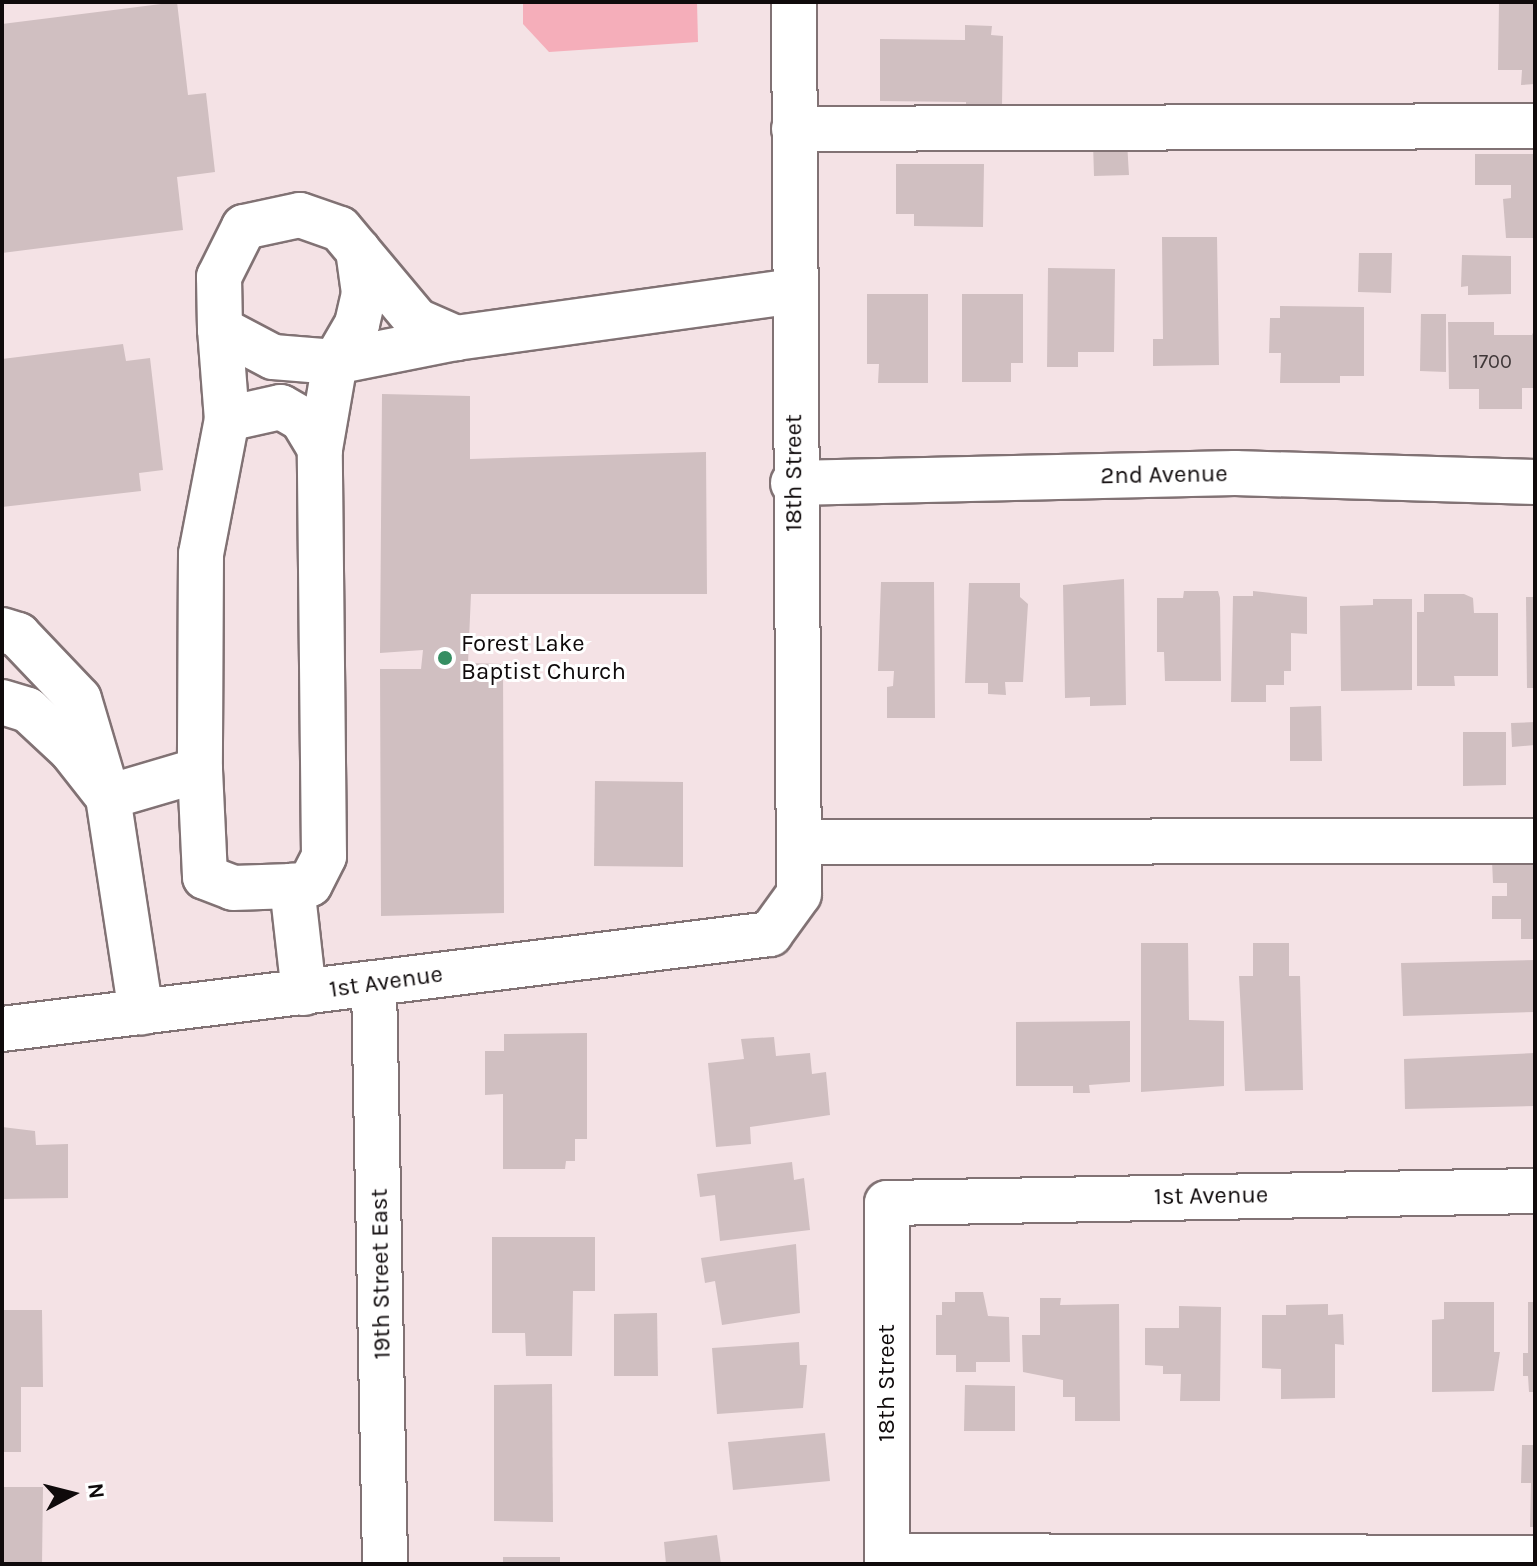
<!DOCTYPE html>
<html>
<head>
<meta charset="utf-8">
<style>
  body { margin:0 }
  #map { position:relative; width:1537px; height:1566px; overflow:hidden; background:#f4e2e5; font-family:Karla,sans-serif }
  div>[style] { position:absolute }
  .green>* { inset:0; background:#f5aeba }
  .building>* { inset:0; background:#d0bfc1 }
  .roads { filter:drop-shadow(2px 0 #817274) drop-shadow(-2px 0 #817274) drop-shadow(0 2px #817274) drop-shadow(0 -2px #817274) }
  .minor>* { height:44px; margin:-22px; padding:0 22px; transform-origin:22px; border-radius:22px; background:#fff }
  .dots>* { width:22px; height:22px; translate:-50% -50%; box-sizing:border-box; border:4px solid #fff; border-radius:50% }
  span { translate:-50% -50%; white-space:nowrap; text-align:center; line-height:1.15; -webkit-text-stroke:6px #fff; paint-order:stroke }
  .number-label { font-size:20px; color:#3f3738 }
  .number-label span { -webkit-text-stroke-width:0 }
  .street-label { font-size:24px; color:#0f0a0b }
  .poi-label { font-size:24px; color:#0f0a0b }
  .left { translate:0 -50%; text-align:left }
  .frame { position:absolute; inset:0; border:4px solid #0f0a0b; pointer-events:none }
  .north { position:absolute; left:32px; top:1454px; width:80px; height:80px; -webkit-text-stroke:6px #fff; paint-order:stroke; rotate:83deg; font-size:22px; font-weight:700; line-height:32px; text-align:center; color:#0f0a0b }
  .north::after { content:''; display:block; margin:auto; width:28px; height:36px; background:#0f0a0b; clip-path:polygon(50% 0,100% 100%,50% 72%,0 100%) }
</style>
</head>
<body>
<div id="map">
  <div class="green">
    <div style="clip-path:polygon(523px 2px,697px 2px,698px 42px,549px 52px,523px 24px)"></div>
  </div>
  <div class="building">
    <div style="clip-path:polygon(177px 2px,188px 95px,206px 93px,215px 172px,177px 177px,183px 230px,2px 253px,2px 24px)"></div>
    <div style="clip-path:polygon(1499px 2px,1535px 2px,1535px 84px,1521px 85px,1522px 70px,1498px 70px)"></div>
    <div style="clip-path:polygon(965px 25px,992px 26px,991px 35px,1003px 36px,1002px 106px,991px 106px,991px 118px,966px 117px,966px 102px,880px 101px,880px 39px,965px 40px)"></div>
    <div style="clip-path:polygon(1127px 142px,1129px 175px,1094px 176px,1093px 143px)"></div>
    <div style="clip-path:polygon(1475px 154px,1535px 154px,1535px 238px,1506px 238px,1503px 199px,1511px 198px,1511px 185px,1475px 185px)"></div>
    <div style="clip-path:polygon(896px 164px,984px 164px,983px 227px,914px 226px,914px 214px,896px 214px)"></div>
    <div style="clip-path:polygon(1162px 237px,1217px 237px,1219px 365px,1153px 366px,1153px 339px,1163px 339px)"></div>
    <div style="clip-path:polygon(1359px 253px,1392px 253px,1391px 293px,1358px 292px)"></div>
    <div style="clip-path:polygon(1462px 255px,1511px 256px,1511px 294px,1468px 295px,1468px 286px,1461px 287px)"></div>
    <div style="clip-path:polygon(1048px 268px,1115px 269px,1114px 352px,1078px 352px,1078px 367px,1047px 367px)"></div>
    <div style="clip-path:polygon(867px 294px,928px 294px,928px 383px,878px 383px,879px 364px,867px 364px)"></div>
    <div style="clip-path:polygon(962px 294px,1023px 294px,1023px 363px,1011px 363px,1011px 382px,962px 382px)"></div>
    <div style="clip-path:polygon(1280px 306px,1364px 307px,1364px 376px,1340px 376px,1340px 383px,1280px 383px,1281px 353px,1269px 353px,1270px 318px,1280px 318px)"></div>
    <div style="clip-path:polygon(1421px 314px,1446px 314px,1446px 372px,1420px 371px)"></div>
    <div style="clip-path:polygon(1448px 322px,1494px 322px,1494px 335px,1532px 335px,1535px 328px,1535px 388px,1522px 388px,1522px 409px,1479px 409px,1479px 389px,1449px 389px)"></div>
    <div style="clip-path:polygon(123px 344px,126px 361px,150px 358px,163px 470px,139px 473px,141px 491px,2px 507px,2px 359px)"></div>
    <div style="clip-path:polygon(382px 394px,470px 396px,470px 459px,706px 452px,707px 594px,471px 594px,468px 663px,503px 664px,504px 913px,381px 916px,380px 669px,421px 669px,423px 650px,380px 653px)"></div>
    <div style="clip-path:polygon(1124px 579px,1126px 705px,1090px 706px,1090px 697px,1065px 698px,1063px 585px)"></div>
    <div style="clip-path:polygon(881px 582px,934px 582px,935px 718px,887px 718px,887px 687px,893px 686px,894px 671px,878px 671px)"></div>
    <div style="clip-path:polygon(969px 583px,1020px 583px,1020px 597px,1028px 604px,1023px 682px,1005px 682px,1006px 695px,988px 694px,988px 683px,965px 683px)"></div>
    <div style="clip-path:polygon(1184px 591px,1218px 591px,1220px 598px,1221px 681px,1165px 681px,1164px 652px,1157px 652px,1157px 598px,1183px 598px)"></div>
    <div style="clip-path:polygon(1253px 591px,1307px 597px,1307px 634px,1291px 633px,1291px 671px,1284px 671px,1284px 685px,1266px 685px,1266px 702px,1231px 702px,1233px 596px,1253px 596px)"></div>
    <div style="clip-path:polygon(1424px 594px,1464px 594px,1473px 598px,1474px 613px,1498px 613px,1498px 676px,1454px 676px,1455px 686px,1417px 686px,1417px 612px,1424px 612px)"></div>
    <div style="clip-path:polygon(1526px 597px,1535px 597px,1535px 688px,1527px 688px)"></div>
    <div style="clip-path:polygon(1373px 599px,1412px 599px,1412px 690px,1341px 691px,1340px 606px,1373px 605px)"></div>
    <div style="clip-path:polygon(1321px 706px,1322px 761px,1290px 761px,1290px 707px)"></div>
    <div style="clip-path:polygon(1535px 722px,1535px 745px,1512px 747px,1511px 723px)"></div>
    <div style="clip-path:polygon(1463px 732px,1506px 732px,1506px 785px,1463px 786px)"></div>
    <div style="clip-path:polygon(595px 781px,683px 782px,683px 867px,594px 866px)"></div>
    <div style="clip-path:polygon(1492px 861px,1535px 862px,1535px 939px,1521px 939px,1521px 919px,1492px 919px,1492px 896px,1507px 896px,1507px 883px,1493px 883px)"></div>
    <div style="clip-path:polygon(1141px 943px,1188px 943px,1189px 1020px,1224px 1021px,1224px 1086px,1141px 1092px)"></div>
    <div style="clip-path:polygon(1253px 943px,1289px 943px,1289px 976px,1300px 976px,1303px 1090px,1245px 1091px,1239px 976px,1253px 976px)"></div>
    <div style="clip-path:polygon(1535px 960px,1535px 1012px,1403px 1016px,1401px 963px)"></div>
    <div style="clip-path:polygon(1130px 1021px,1130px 1082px,1089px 1085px,1090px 1093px,1073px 1093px,1073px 1086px,1016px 1086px,1016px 1022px)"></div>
    <div style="clip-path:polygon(587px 1033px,587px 1139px,575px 1139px,575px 1161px,566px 1161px,565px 1169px,503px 1169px,503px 1094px,485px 1095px,485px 1051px,504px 1051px,504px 1034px)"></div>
    <div style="clip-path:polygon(774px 1037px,776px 1056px,810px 1053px,812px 1074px,826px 1072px,830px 1115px,750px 1127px,751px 1144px,716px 1147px,708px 1063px,744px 1059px,741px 1039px)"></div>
    <div style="clip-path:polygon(1535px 1053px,1535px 1106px,1405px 1109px,1404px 1059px)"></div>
    <div style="clip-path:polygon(2px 1127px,35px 1131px,36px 1145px,68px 1144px,68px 1198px,2px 1199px)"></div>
    <div style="clip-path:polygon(792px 1162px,794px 1180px,804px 1178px,810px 1230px,720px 1241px,715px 1195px,700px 1197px,697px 1174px)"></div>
    <div style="clip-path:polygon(492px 1237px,595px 1237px,595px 1291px,573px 1291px,572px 1356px,526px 1356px,525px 1333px,492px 1333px)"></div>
    <div style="clip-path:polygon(796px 1244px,800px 1313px,722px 1325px,715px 1281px,705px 1283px,701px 1258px)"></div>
    <div style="clip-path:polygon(955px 1292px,983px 1292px,988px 1316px,1009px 1317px,1010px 1362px,976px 1362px,976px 1372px,956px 1372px,956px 1355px,936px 1355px,936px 1315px,942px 1315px,942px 1302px,955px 1302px)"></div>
    <div style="clip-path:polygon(1040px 1298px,1061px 1298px,1060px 1305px,1119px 1304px,1120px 1421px,1075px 1421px,1075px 1397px,1063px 1397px,1063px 1380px,1023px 1372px,1022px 1335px,1040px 1335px)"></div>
    <div style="clip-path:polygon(1444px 1302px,1494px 1302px,1494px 1352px,1500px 1352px,1494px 1391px,1432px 1392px,1432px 1320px,1444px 1319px)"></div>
    <div style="clip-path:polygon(1528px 1302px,1535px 1302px,1535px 1392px,1529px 1392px,1528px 1376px,1523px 1376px,1523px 1353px,1528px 1353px)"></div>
    <div style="clip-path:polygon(1328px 1304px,1328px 1315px,1343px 1314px,1344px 1345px,1335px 1344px,1335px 1398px,1281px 1399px,1281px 1369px,1262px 1368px,1262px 1315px,1286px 1315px,1286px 1305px)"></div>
    <div style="clip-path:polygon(1179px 1306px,1221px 1307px,1220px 1401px,1180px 1401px,1181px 1374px,1163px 1374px,1163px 1366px,1145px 1365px,1145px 1328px,1179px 1328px)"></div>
    <div style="clip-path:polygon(2px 1310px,42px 1310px,43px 1387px,21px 1387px,21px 1452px,2px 1452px)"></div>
    <div style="clip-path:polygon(657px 1313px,658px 1376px,614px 1376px,614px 1314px)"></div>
    <div style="clip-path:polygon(799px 1342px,800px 1365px,807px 1365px,803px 1408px,717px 1414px,712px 1348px)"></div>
    <div style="clip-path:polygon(552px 1384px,553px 1522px,494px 1521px,494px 1385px)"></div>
    <div style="clip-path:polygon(965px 1385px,1015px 1386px,1015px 1431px,964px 1431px)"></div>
    <div style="clip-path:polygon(825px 1433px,830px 1481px,733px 1490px,728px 1442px)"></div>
    <div style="clip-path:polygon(1522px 1445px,1535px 1445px,1535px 1527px,1530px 1527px,1531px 1483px,1521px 1483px)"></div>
    <div style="clip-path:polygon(2px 1487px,43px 1487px,42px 1564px,2px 1564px)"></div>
    <div style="clip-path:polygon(717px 1535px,721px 1564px,666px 1564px,664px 1542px)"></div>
    <div style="clip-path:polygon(503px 1557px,560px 1557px,560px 1564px,503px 1564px)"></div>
  </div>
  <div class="roads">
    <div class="minor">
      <div style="left:794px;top:129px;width:741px;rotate:-0.23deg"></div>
      <div style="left:300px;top:215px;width:42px;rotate:19.3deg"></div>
      <div style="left:340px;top:229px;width:120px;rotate:50.1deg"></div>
      <div style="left:417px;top:321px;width:43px;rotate:23.6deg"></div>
      <div style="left:456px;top:338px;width:123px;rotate:168.8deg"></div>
      <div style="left:335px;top:362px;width:62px;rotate:-175.4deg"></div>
      <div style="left:273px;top:357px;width:60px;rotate:-152.2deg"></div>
      <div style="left:220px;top:329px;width:52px;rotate:-91.1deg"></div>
      <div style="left:219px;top:277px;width:56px;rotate:-63.4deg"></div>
      <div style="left:244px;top:227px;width:57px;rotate:-12.1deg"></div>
      <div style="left:220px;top:329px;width:90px;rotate:85.6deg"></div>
      <div style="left:227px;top:419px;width:137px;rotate:100.9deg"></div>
      <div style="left:201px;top:554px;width:216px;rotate:90.3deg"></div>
      <div style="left:200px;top:770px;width:107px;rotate:87.3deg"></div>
      <div style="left:205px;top:877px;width:30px;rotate:21deg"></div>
      <div style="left:233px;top:888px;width:59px;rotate:-1.9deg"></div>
      <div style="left:456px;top:338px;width:341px;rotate:-7.9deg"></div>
      <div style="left:227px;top:419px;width:55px;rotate:-12.5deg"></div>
      <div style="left:281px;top:407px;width:24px;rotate:30deg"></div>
      <div style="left:302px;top:419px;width:35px;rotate:59deg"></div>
      <div style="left:793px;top:483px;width:442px;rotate:-1.3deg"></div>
      <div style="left:1235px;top:473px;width:300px;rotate:1.7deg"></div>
      <div style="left:2px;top:630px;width:17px;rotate:17deg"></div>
      <div style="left:18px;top:635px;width:88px;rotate:46.4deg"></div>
      <div style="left:79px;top:699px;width:102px;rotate:73.5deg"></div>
      <div style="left:108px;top:797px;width:218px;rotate:81.3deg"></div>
      <div style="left:2px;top:702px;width:27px;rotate:17deg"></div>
      <div style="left:28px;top:710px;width:59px;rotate:42.9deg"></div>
      <div style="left:71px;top:750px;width:60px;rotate:51.8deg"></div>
      <div style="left:108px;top:797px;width:96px;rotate:-16.4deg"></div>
      <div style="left:799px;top:842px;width:736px;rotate:-0.08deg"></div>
      <div style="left:374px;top:984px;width:580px;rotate:88.91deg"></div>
      <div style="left:304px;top:993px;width:108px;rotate:-96.4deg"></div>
      <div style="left:292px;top:886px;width:18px;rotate:-6deg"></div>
      <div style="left:310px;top:884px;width:31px;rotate:-63deg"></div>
      <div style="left:324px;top:856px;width:407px;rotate:-90.6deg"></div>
      <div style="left:320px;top:449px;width:88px;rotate:-80.2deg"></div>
      <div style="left:335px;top:362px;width:44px;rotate:-59.9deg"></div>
      <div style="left:357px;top:324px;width:32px;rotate:-77deg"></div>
      <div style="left:364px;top:293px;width:43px;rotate:-97.9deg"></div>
      <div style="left:2px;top:1029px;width:774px;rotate:-7.05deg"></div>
      <div style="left:770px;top:934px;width:49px;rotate:-54.1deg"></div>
      <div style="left:799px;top:894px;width:892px;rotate:-90.32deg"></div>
      <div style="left:887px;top:1556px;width:648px;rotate:0.18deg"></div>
      <div style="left:887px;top:1564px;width:361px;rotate:-90deg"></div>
      <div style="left:887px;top:1203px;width:648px;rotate:-1.06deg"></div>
    </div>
  </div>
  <div class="dots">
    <div style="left:445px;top:658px;background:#368e62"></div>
  </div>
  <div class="number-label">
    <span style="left:1492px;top:361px">1700</span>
  </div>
  <div class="street-label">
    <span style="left:794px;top:473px;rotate:-90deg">18th Street</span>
    <span style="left:1164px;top:475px;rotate:-1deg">2nd Avenue</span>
    <span style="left:386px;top:982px;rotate:-8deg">1st Avenue</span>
    <span style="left:1211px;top:1196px;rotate:-1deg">1st Avenue</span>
    <span style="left:381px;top:1274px;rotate:-91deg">19th Street East</span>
    <span style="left:887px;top:1383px;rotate:-90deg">18th Street</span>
  </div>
  <div class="poi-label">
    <span class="left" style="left:461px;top:658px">Forest Lake<br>Baptist Church</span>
  </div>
  <div class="frame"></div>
  <div class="north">N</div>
</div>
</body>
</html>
